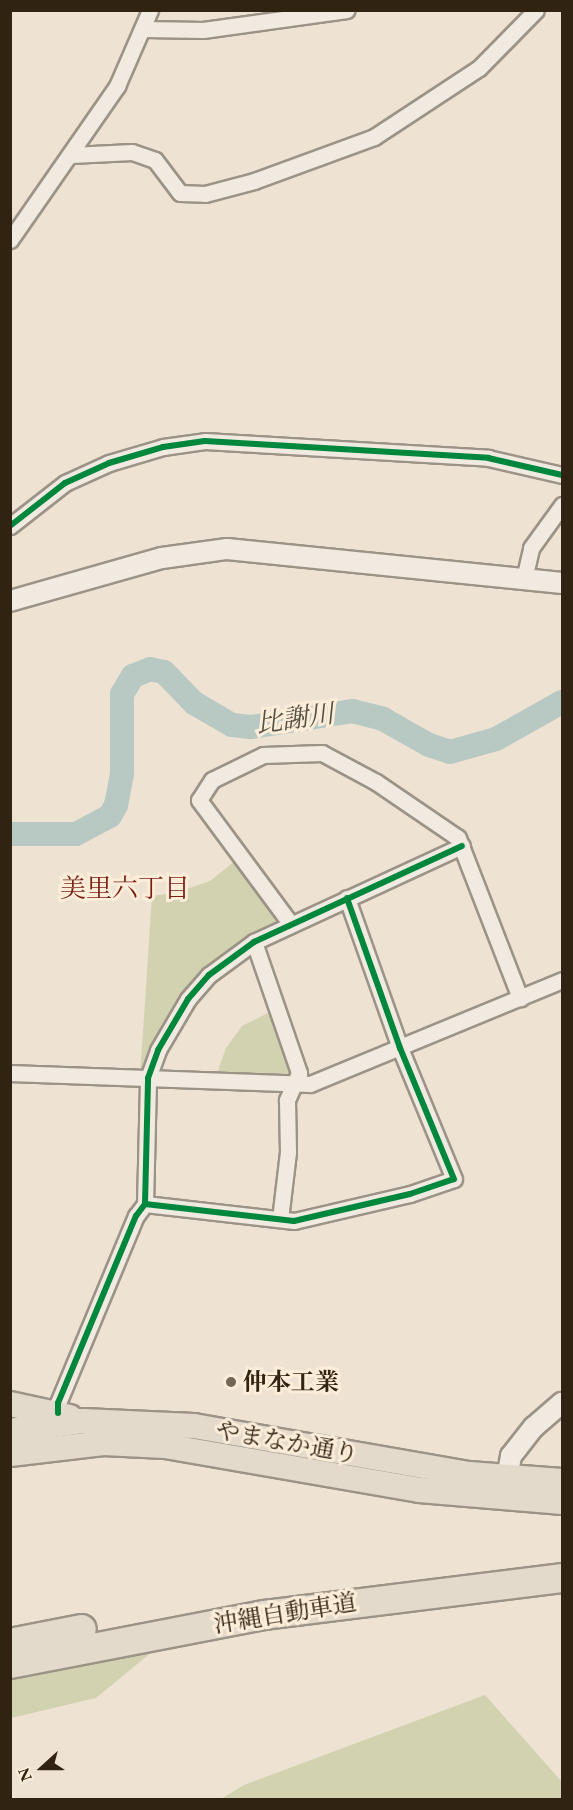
<!DOCTYPE html>
<html>
<head>
<meta charset="utf-8">
<style>
  body { margin:0 }
  #map { position:relative; width:573px; height:1810px; overflow:hidden; background:#eee2d2; font-family:"EB Garamond","Noto Serif JP",serif }
  div>[style] { position:absolute }
  .green>* { inset:0; background:#d2d2b1 }
  .river>* { height:24px; margin:-12px; padding:0 12px; transform-origin:12px; border-radius:12px; background:#b8c8c3 }
  .roads { filter:drop-shadow(2px 0 #9c9387) drop-shadow(-2px 0 #9c9387) drop-shadow(0 2px #9c9387) drop-shadow(0 -2px #9c9387) }
  .minor>* { height:15px; margin:-7.5px; padding:0 7.5px; transform-origin:7.5px; border-radius:7.5px; background:#f1eae1 }
  .tertiary>* { height:20px; margin:-10px; padding:0 10px; transform-origin:10px; border-radius:10px; background:#f1eae1 }
  .primary>* { height:24px; margin:-12px; padding:0 12px; transform-origin:12px; border-radius:12px; background:#e3dacc }
  .motorway>* { height:28px; margin:-14px; padding:0 14px; transform-origin:14px; border-radius:14px; background:#e3dacc }
  .cycleway>* { height:6px; margin:-3px; padding:0 3px; transform-origin:3px; border-radius:3px; background:#00873e }
  .dots>* { width:16px; height:16px; translate:-50% -50%; box-sizing:border-box; border:3px solid #fcedd9; border-radius:50% }
  span { translate:-50% -50%; white-space:nowrap; text-align:center; line-height:1.15; -webkit-text-stroke:6px #fcedd9; paint-order:stroke }
  .poi-label { font-size:24px; color:#312311; font-weight:700 }
  .left { translate:0 -50%; text-align:left }
  .street-label { font-size:24px; color:#312311 }
  .water-label { font-size:26px; color:#535145; font-style:italic }
  .neighbourhood-label { font-size:26px; color:#7a1f14 }
  .frame { position:absolute; inset:0; border:12px solid #312311; pointer-events:none }
  .north { position:absolute; left:12px; top:1738px; width:60px; height:60px; -webkit-text-stroke:4px #fcedd9; paint-order:stroke; rotate:249deg; font-size:16px; font-weight:700; line-height:24px; text-align:center; color:#312311 }
  .north::after { content:''; display:block; margin:auto; width:21px; height:27px; background:#312311; clip-path:polygon(50% 0,100% 100%,50% 72%,0 100%) }
</style>
</head>
<body>
<div id="map">
  <div class="green">
    <div style="clip-path:polygon(240px 857px,290px 923px,209px 975px,140px 1077px,152px 896px,175px 893px,210px 881px)"></div>
    <div style="clip-path:polygon(278px 1008px,297px 1082px,215px 1079px,226px 1048px,242px 1026px)"></div>
    <div style="clip-path:polygon(158px 1647px,96px 1698px,11px 1718px,11px 1674px)"></div>
    <div style="clip-path:polygon(485px 1695px,562px 1782px,562px 1799px,221px 1799px,244px 1785px)"></div>
  </div>
  <div class="river">
    <div style="left:10px;top:834px;width:66px"></div>
    <div style="left:76px;top:834px;width:38px;rotate:-28deg"></div>
    <div style="left:110px;top:816px;width:13px;rotate:-61deg"></div>
    <div style="left:116px;top:805px;width:33px;rotate:-79deg"></div>
    <div style="left:122px;top:773px;width:79px;rotate:-90deg"></div>
    <div style="left:122px;top:694px;width:21px;rotate:-59deg"></div>
    <div style="left:133px;top:676px;width:18px;rotate:-22deg"></div>
    <div style="left:150px;top:669px;width:14px;rotate:12deg"></div>
    <div style="left:164px;top:672px;width:43px;rotate:45.9deg"></div>
    <div style="left:194px;top:703px;width:44px;rotate:30.1deg"></div>
    <div style="left:232px;top:725px;width:19px;rotate:6deg"></div>
    <div style="left:251px;top:727px;width:102px;rotate:-9deg"></div>
    <div style="left:352px;top:711px;width:32px;rotate:14deg"></div>
    <div style="left:383px;top:719px;width:53px;rotate:29.5deg"></div>
    <div style="left:429px;top:745px;width:22px;rotate:18deg"></div>
    <div style="left:450px;top:752px;width:48px;rotate:-15.8deg"></div>
    <div style="left:496px;top:739px;width:76px;rotate:-29.3deg"></div>
  </div>
  <div class="roads">
    <div class="minor">
      <div style="left:145px;top:29px;width:58px;rotate:1deg"></div>
      <div style="left:203px;top:30px;width:145px;rotate:-7.9deg"></div>
      <div style="left:71px;top:155px;width:61px;rotate:-2.8deg"></div>
      <div style="left:132px;top:152px;width:24px;rotate:19deg"></div>
      <div style="left:155px;top:160px;width:41px;rotate:52.9deg"></div>
      <div style="left:180px;top:193px;width:25px;rotate:2deg"></div>
      <div style="left:205px;top:194px;width:51px;rotate:-14.9deg"></div>
      <div style="left:254px;top:181px;width:128px;rotate:-20.1deg"></div>
      <div style="left:374px;top:137px;width:126px;rotate:-33.3deg"></div>
      <div style="left:479px;top:68px;width:81px;rotate:-45.5deg"></div>
      <div style="left:10px;top:240px;width:188px;rotate:-55.2deg"></div>
      <div style="left:117px;top:86px;width:83px;rotate:-66.5deg"></div>
      <div style="left:10px;top:526px;width:70px;rotate:-38deg"></div>
      <div style="left:65px;top:483px;width:48px;rotate:-24.4deg"></div>
      <div style="left:109px;top:463px;width:56px;rotate:-16.5deg"></div>
      <div style="left:163px;top:447px;width:42px;rotate:-8.1deg"></div>
      <div style="left:205px;top:441px;width:284px;rotate:3.4deg"></div>
      <div style="left:488px;top:458px;width:76px;rotate:12.9deg"></div>
      <div style="left:524px;top:579px;width:32px;rotate:-77deg"></div>
      <div style="left:531px;top:548px;width:53px;rotate:-54.2deg"></div>
      <div style="left:290px;top:923px;width:153px;rotate:-126.5deg"></div>
      <div style="left:199px;top:800px;width:24px;rotate:-57deg"></div>
      <div style="left:212px;top:780px;width:57px;rotate:-26.1deg"></div>
      <div style="left:263px;top:755px;width:59px;rotate:-1.9deg"></div>
      <div style="left:322px;top:753px;width:61px;rotate:28.2deg"></div>
      <div style="left:376px;top:782px;width:99px;rotate:34.3deg"></div>
      <div style="left:458px;top:838px;width:172px;rotate:68.8deg"></div>
      <div style="left:254px;top:942px;width:139px;rotate:71deg"></div>
      <div style="left:299px;top:1073px;width:30px;rotate:114deg"></div>
      <div style="left:287px;top:1100px;width:52px;rotate:88.9deg"></div>
      <div style="left:288px;top:1152px;width:67px;rotate:96.8deg"></div>
      <div style="left:10px;top:1073px;width:300px;rotate:2.1deg"></div>
      <div style="left:310px;top:1084px;width:273px;rotate:-22.4deg"></div>
      <div style="left:145px;top:1204px;width:150px;rotate:6.5deg"></div>
      <div style="left:294px;top:1221px;width:119px;rotate:-13.1deg"></div>
      <div style="left:410px;top:1194px;width:46px;rotate:-18.8deg"></div>
      <div style="left:454px;top:1179px;width:142px;rotate:-112.4deg"></div>
      <div style="left:400px;top:1048px;width:159px;rotate:-109.5deg"></div>
      <div style="left:58px;top:1413px;width:10px;rotate:-90deg"></div>
      <div style="left:58px;top:1403px;width:203px;rotate:-67.4deg"></div>
      <div style="left:136px;top:1216px;width:15px;rotate:-53deg"></div>
      <div style="left:145px;top:1204px;width:126px;rotate:-88.6deg"></div>
      <div style="left:148px;top:1078px;width:30px;rotate:-70deg"></div>
      <div style="left:158px;top:1050px;width:59px;rotate:-59.5deg"></div>
      <div style="left:188px;top:999px;width:32px;rotate:-49deg"></div>
      <div style="left:209px;top:975px;width:56px;rotate:-36.3deg"></div>
      <div style="left:254px;top:942px;width:229px;rotate:-24.8deg"></div>
    </div>
    <div class="tertiary">
      <div style="left:10px;top:601px;width:158px;rotate:-15.8deg"></div>
      <div style="left:162px;top:558px;width:66px;rotate:-7.9deg"></div>
      <div style="left:227px;top:549px;width:337px;rotate:5.8deg"></div>
      <div style="left:505px;top:1490px;width:35px;rotate:-80deg"></div>
      <div style="left:511px;top:1456px;width:37px;rotate:-52deg"></div>
      <div style="left:534px;top:1427px;width:37px;rotate:-41deg"></div>
    </div>
    <div class="primary">
      <div style="left:10px;top:1404px;width:61px;rotate:12.2deg"></div>
      <div style="left:10px;top:1431px;width:74px;rotate:-7.8deg"></div>
      <div style="left:83px;top:1421px;width:111px;rotate:2.6deg"></div>
      <div style="left:194px;top:1426px;width:279px;rotate:9.9deg"></div>
      <div style="left:469px;top:1474px;width:93px;rotate:4.3deg"></div>
      <div style="left:10px;top:1454px;width:94px;rotate:-6.7deg"></div>
      <div style="left:103px;top:1443px;width:62px;rotate:2.8deg"></div>
      <div style="left:165px;top:1446px;width:258px;rotate:9.8deg"></div>
      <div style="left:419px;top:1490px;width:144px;rotate:4.8deg"></div>
    </div>
    <div class="motorway">
      <div style="left:10px;top:1643px;width:73px;rotate:-11deg"></div>
      <div style="left:10px;top:1664px;width:260px;rotate:-10.9deg"></div>
      <div style="left:265px;top:1615px;width:299px;rotate:-7.1deg"></div>
    </div>
  </div>
  <div class="cycleway">
    <div style="left:10px;top:526px;width:70px;rotate:-38deg"></div>
    <div style="left:65px;top:483px;width:48px;rotate:-24.4deg"></div>
    <div style="left:109px;top:463px;width:56px;rotate:-16.5deg"></div>
    <div style="left:163px;top:447px;width:42px;rotate:-8.1deg"></div>
    <div style="left:205px;top:441px;width:284px;rotate:3.4deg"></div>
    <div style="left:488px;top:458px;width:76px;rotate:12.9deg"></div>
    <div style="left:145px;top:1204px;width:150px;rotate:6.5deg"></div>
    <div style="left:294px;top:1221px;width:119px;rotate:-13.1deg"></div>
    <div style="left:410px;top:1194px;width:46px;rotate:-18.8deg"></div>
    <div style="left:454px;top:1179px;width:142px;rotate:-112.4deg"></div>
    <div style="left:400px;top:1048px;width:159px;rotate:-109.5deg"></div>
    <div style="left:58px;top:1413px;width:10px;rotate:-90deg"></div>
    <div style="left:58px;top:1403px;width:203px;rotate:-67.4deg"></div>
    <div style="left:136px;top:1216px;width:15px;rotate:-53deg"></div>
    <div style="left:145px;top:1204px;width:126px;rotate:-88.6deg"></div>
    <div style="left:148px;top:1078px;width:30px;rotate:-70deg"></div>
    <div style="left:158px;top:1050px;width:59px;rotate:-59.5deg"></div>
    <div style="left:188px;top:999px;width:32px;rotate:-49deg"></div>
    <div style="left:209px;top:975px;width:56px;rotate:-36.3deg"></div>
    <div style="left:254px;top:942px;width:229px;rotate:-24.8deg"></div>
  </div>
  <div class="dots">
    <div style="left:231px;top:1382px;background:#736655"></div>
  </div>
  <div class="poi-label">
    <span class="left" style="left:243px;top:1382px">仲本工業</span>
  </div>
  <div class="street-label">
    <span style="left:287px;top:1442px;rotate:10deg">やまなか通り</span>
    <span style="left:285px;top:1613px;rotate:-9deg">沖縄自動車道</span>
  </div>
  <div class="water-label">
    <span style="left:295px;top:719px;rotate:-8deg">比謝川</span>
  </div>
  <div class="neighbourhood-label">
    <span style="left:125px;top:889px">美里六丁目</span>
  </div>
  <div class="frame"></div>
  <div class="north">N</div>
</div>
</body>
</html>
